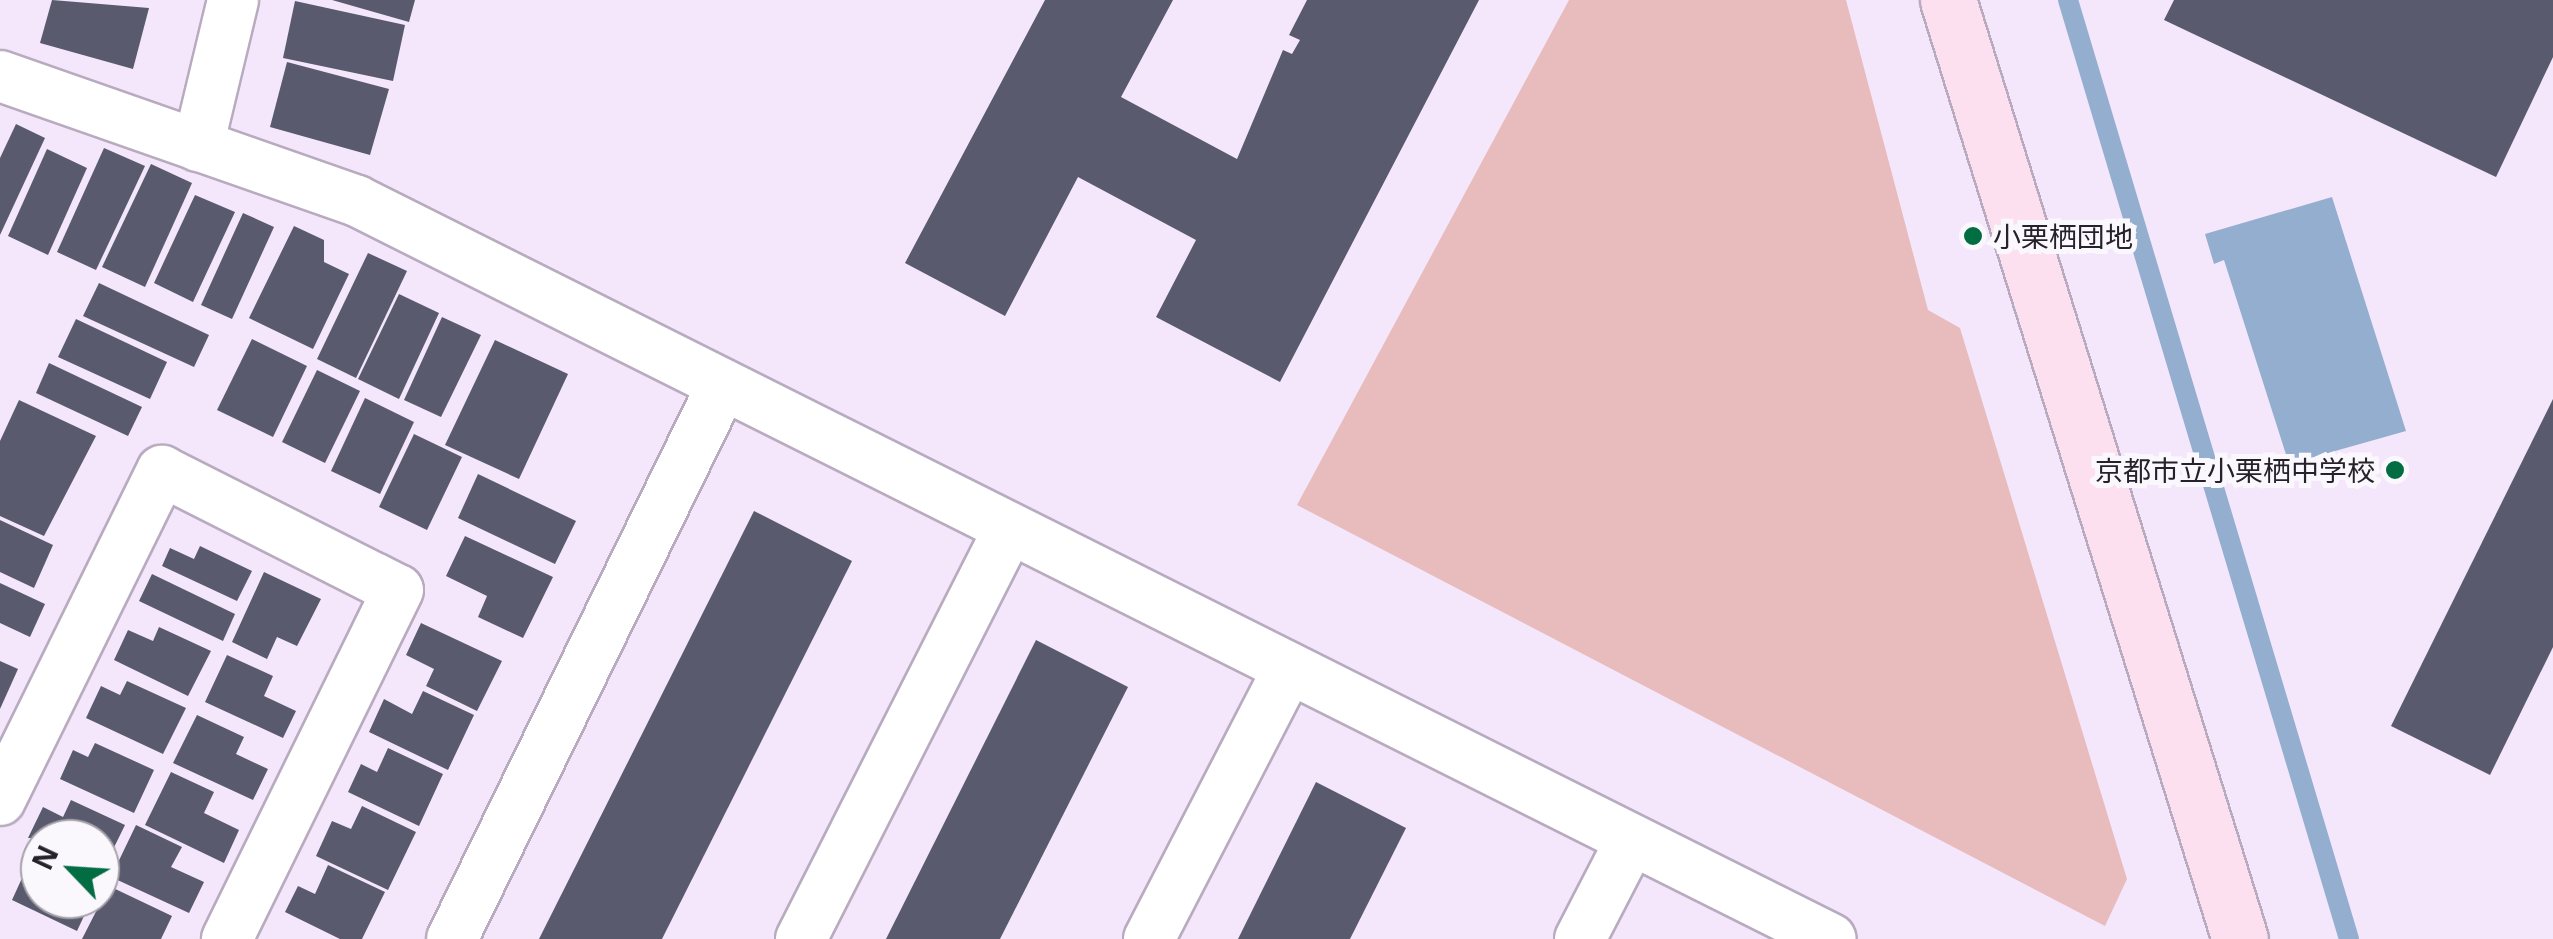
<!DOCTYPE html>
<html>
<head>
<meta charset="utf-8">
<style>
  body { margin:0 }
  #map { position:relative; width:2553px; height:939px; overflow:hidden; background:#f4e7fb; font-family:"Open Sans","Noto Sans JP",sans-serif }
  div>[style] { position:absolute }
  .green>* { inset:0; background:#e8bbbc }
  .water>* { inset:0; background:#93aece }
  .stream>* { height:20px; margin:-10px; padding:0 10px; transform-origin:10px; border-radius:10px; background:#93aece }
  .building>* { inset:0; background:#595a6d }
  .roads { filter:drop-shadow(2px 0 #b8abbf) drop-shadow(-2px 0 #b8abbf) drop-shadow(0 2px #b8abbf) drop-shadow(0 -2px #b8abbf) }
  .street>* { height:50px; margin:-25px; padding:0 25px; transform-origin:25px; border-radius:25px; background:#fff }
  .secondary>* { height:55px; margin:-27.5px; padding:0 27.5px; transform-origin:27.5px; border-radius:27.5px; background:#fde0f0 }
  .dots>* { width:28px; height:28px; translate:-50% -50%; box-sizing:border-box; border:5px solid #fbf8fd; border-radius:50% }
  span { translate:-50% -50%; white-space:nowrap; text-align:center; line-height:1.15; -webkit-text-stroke:10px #fbf8fd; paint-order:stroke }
  .poi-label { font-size:28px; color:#27222a }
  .left { translate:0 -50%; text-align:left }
  .right { translate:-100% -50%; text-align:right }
  .north { position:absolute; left:20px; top:819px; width:100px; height:100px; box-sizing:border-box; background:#fbf8fd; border:2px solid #a6a2a9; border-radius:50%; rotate:295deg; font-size:28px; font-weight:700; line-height:40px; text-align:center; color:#27222a }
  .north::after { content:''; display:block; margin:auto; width:35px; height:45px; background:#026c42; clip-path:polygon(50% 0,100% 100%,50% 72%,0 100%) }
</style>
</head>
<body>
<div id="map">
  <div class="green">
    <div style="clip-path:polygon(1569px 0,1846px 0,1928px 310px,1960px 328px,2127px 879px,2105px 926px,1297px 505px)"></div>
  </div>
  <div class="water">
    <div style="clip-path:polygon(2332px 197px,2406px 431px,2289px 464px,2224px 260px,2214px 264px,2205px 234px)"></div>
  </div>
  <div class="stream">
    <div style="left:2068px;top:0;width:980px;rotate:73.34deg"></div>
  </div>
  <div class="building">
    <div style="clip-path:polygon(52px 0,149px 8px,133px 69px,40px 43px)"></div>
    <div style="clip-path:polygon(332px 0,415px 0,409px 22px)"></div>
    <div style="clip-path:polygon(1045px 0,1173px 0,1121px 97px,1237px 159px,1283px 50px,1292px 54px,1300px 40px,1289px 35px,1307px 0,1479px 0,1280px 382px,1156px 317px,1196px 240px,1078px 177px,1005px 316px,905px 263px)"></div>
    <div style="clip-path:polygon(2174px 0,2553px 0,2553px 57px,2496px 177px,2164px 20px)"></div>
    <div style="clip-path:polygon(295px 1px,405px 25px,393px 81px,283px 58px)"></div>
    <div style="clip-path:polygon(287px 62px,389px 89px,370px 155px,270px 127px)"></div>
    <div style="clip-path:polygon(16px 124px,45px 138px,0 235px,0 158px)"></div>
    <div style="clip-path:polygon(104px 148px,145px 166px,96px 270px,57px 252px)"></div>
    <div style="clip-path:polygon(47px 149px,87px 168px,48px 255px,8px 236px)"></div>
    <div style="clip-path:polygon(151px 164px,192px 183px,145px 287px,102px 267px)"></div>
    <div style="clip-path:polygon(195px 195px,235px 212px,193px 302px,154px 283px)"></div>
    <div style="clip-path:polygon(243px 213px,274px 227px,232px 319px,201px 305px)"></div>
    <div style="clip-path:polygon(294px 226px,324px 240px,324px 262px,349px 274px,313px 349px,249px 318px)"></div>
    <div style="clip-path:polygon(368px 253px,407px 271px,356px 378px,317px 359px)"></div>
    <div style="clip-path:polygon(99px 283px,209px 335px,194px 367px,83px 316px)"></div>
    <div style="clip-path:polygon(399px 294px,439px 313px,399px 399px,358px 379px)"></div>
    <div style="clip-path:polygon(442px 317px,481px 335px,441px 417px,404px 400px)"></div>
    <div style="clip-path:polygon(76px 319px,167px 362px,150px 399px,58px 357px)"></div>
    <div style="clip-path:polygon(252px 339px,307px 366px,273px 437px,217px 410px)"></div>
    <div style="clip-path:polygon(495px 340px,568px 374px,519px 479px,445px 445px)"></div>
    <div style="clip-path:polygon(49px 363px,142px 407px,128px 436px,36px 393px)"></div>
    <div style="clip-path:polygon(317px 370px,360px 391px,325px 463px,282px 442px)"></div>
    <div style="clip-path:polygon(365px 398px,414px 422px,380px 494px,331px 471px)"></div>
    <div style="clip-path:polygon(2553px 399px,2553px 647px,2490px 775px,2391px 726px)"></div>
    <div style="clip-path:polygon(19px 400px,96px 436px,44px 536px,0 516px,0 441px)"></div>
    <div style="clip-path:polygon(414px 434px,462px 457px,427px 530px,379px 507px)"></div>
    <div style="clip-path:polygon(478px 474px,576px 521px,555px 564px,458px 518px)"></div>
    <div style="clip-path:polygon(754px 511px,852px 561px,662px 939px,539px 939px)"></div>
    <div style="clip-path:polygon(0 520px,53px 545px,34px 588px,0 572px)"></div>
    <div style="clip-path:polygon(465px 536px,553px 577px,523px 638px,478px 617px,487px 596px,446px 576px)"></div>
    <div style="clip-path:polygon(200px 546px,252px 571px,237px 601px,162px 566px,170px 548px,194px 559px)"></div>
    <div style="clip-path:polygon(264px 572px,321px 599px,297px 646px,277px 637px,267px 659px,232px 642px)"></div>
    <div style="clip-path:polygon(152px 574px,235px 614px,223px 641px,139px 601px)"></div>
    <div style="clip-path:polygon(0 583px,45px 604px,30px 637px,0 623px)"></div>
    <div style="clip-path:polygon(421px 623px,502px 661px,477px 711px,426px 686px,434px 669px,406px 655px)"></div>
    <div style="clip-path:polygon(159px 627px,211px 651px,188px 696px,114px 660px,128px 630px,153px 641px)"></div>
    <div style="clip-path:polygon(1036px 640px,1128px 687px,1000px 939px,886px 939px)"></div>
    <div style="clip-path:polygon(227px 655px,273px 676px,264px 696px,296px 711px,283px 738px,205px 702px)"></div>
    <div style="clip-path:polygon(0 661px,18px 669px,0 709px)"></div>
    <div style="clip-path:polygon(127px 681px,186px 708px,163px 754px,86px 718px,101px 686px,120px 695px)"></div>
    <div style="clip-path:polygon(423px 691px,474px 715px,448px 770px,369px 732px,384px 699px,412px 714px)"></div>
    <div style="clip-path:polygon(197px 715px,244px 737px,236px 754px,268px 769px,253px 800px,173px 763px)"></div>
    <div style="clip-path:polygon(95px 743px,154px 770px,134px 813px,60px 779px,73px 750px,88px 757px)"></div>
    <div style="clip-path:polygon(388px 748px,443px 774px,419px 826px,348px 792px,361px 764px,377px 772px)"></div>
    <div style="clip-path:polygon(171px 772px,214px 792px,204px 813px,239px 830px,224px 863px,145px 825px)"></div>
    <div style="clip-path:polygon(1316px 782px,1406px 828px,1350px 939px,1238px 939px)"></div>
    <div style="clip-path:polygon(71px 800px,125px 825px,100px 876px,100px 839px,28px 838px,43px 807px,63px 817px)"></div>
    <div style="clip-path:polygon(362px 806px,416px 832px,388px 890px,316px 856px,332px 821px,351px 829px)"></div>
    <div style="clip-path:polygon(136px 825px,182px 847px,171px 867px,204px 882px,189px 913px,111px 877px)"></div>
    <div style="clip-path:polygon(33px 854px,40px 899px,92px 899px,77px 931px,12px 900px)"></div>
    <div style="clip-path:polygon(328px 865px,385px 892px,362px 939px,340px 939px,285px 912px,298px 886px,315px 894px)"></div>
    <div style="clip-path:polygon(109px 886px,172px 916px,161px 939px,82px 939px)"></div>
  </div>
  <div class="roads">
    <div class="street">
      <div style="left:0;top:76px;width:378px;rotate:19.3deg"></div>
      <div style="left:357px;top:201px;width:1648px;rotate:26.6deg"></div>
      <div style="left:198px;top:146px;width:150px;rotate:-76.5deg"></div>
      <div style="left:0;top:800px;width:367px;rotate:-63.8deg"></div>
      <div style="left:162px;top:471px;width:264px;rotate:26.8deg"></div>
      <div style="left:398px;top:590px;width:389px;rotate:116.1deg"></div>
      <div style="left:452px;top:939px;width:615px;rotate:-63.98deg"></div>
      <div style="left:801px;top:939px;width:460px;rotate:-63.1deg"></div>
      <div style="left:1149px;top:939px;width:305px;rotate:-62.7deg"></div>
      <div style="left:1580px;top:939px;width:111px;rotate:-62.7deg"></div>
    </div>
    <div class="secondary">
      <div style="left:1948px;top:0;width:983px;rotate:72.73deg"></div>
    </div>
  </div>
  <div class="dots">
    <div style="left:1973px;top:236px;background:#026c42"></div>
    <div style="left:2395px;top:470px;background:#026c42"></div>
  </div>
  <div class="poi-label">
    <span class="left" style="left:1993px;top:236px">小栗栖団地</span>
    <span class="right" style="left:2375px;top:470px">京都市立小栗栖中学校</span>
  </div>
  <div class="north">N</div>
</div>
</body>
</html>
